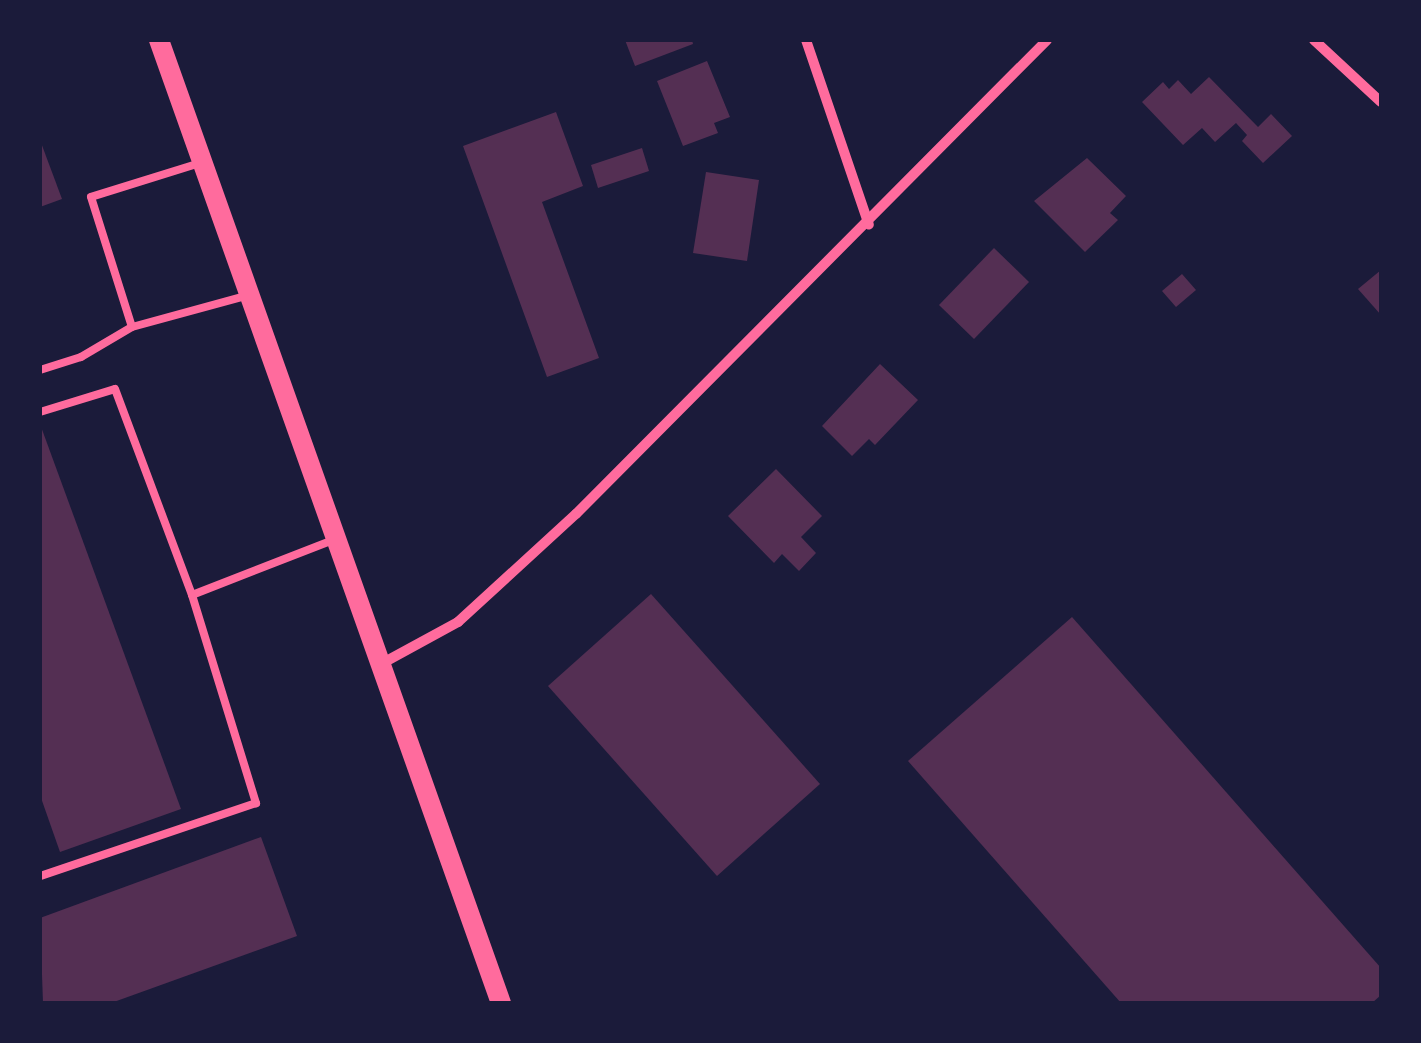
<!DOCTYPE html>
<html>
<head>
<meta charset="utf-8">
<style>
  body { margin:0 }
  #map { position:relative; width:1421px; height:1043px; overflow:hidden; background:#1b1b3a; font-family:"Titillium Web",sans-serif }
  div>[style] { position:absolute }
  .building>* { inset:0; background:#542f53 }
  .service>* { height:8px; margin:-4px; padding:0 4px; transform-origin:4px; border-radius:4px; background:#ff6b9d }
  .minor>* { height:10px; margin:-5px; padding:0 5px; transform-origin:5px; border-radius:5px; background:#ff6b9d }
  .secondary>* { height:20px; margin:-10px; padding:0 10px; transform-origin:10px; border-radius:10px; background:#ff6b9d }
  span { translate:-50% -50%; white-space:nowrap; text-align:center; line-height:1.15; -webkit-text-stroke:8px #1b1b3a; paint-order:stroke }
  .frame { position:absolute; inset:0; border:42px solid #1b1b3a; pointer-events:none }
</style>
</head>
<body>
<div id="map">
  <div class="building">
    <div style="clip-path:polygon(625px 40px,692px 40px,693px 44px,635px 66px)"></div>
    <div style="clip-path:polygon(707px 61px,730px 117px,714px 123px,718px 133px,683px 146px,657px 81px)"></div>
    <div style="clip-path:polygon(1209px 77px,1258px 127px,1271px 114px,1292px 136px,1263px 163px,1242px 141px,1247px 135px,1236px 123px,1215px 142px,1202px 128px,1183px 145px,1142px 102px,1163px 82px,1169px 89px,1178px 80px,1191px 94px)"></div>
    <div style="clip-path:polygon(556px 112px,583px 186px,542px 202px,599px 358px,547px 377px,463px 146px)"></div>
    <div style="clip-path:polygon(40px 140px,62px 199px,40px 207px)"></div>
    <div style="clip-path:polygon(642px 148px,649px 171px,598px 188px,591px 165px)"></div>
    <div style="clip-path:polygon(1087px 158px,1126px 196px,1110px 213px,1118px 220px,1085px 252px,1034px 201px)"></div>
    <div style="clip-path:polygon(706px 172px,759px 180px,747px 261px,693px 253px)"></div>
    <div style="clip-path:polygon(994px 248px,1029px 282px,974px 339px,939px 305px)"></div>
    <div style="clip-path:polygon(1381px 270px,1381px 315px,1358px 289px)"></div>
    <div style="clip-path:polygon(1182px 274px,1196px 290px,1176px 307px,1162px 291px)"></div>
    <div style="clip-path:polygon(880px 364px,918px 400px,875px 445px,869px 439px,852px 456px,822px 426px)"></div>
    <div style="clip-path:polygon(40px 424px,181px 809px,60px 852px,40px 795px)"></div>
    <div style="clip-path:polygon(776px 469px,822px 516px,801px 537px,816px 553px,799px 571px,782px 554px,774px 563px,728px 516px)"></div>
    <div style="clip-path:polygon(651px 594px,820px 784px,717px 876px,548px 686px)"></div>
    <div style="clip-path:polygon(1072px 617px,1381px 968px,1381px 995px,1372px 1003px,1121px 1003px,908px 761px)"></div>
    <div style="clip-path:polygon(261px 837px,297px 936px,111px 1003px,43px 1003px,40px 918px)"></div>
  </div>
  <div class="service">
    <div style="left:200px;top:163px;width:114px;rotate:162.7deg"></div>
    <div style="left:91px;top:197px;width:136px;rotate:72.5deg"></div>
    <div style="left:132px;top:327px;width:121px;rotate:-15.3deg"></div>
    <div style="left:40px;top:370px;width:43px;rotate:-17.6deg"></div>
    <div style="left:81px;top:357px;width:59px;rotate:-30.5deg"></div>
    <div style="left:40px;top:412px;width:78px;rotate:-17deg"></div>
    <div style="left:115px;top:389px;width:220px;rotate:69.5deg"></div>
    <div style="left:192px;top:595px;width:218px;rotate:72.9deg"></div>
    <div style="left:256px;top:803px;width:228px;rotate:161.3deg"></div>
    <div style="left:192px;top:595px;width:155px;rotate:-21.3deg"></div>
  </div>
  <div class="minor">
    <div style="left:806px;top:40px;width:195px;rotate:71.2deg"></div>
    <div style="left:1314px;top:40px;width:91px;rotate:42.8deg"></div>
    <div style="left:381px;top:664px;width:88px;rotate:-28.6deg"></div>
    <div style="left:458px;top:622px;width:160px;rotate:-42.5deg"></div>
    <div style="left:576px;top:514px;width:668px;rotate:-45.18deg"></div>
  </div>
  <div class="secondary">
    <div style="left:159px;top:40px;width:1022px;rotate:70.45deg"></div>
  </div>
  <div class="frame"></div>
</div>
</body>
</html>
